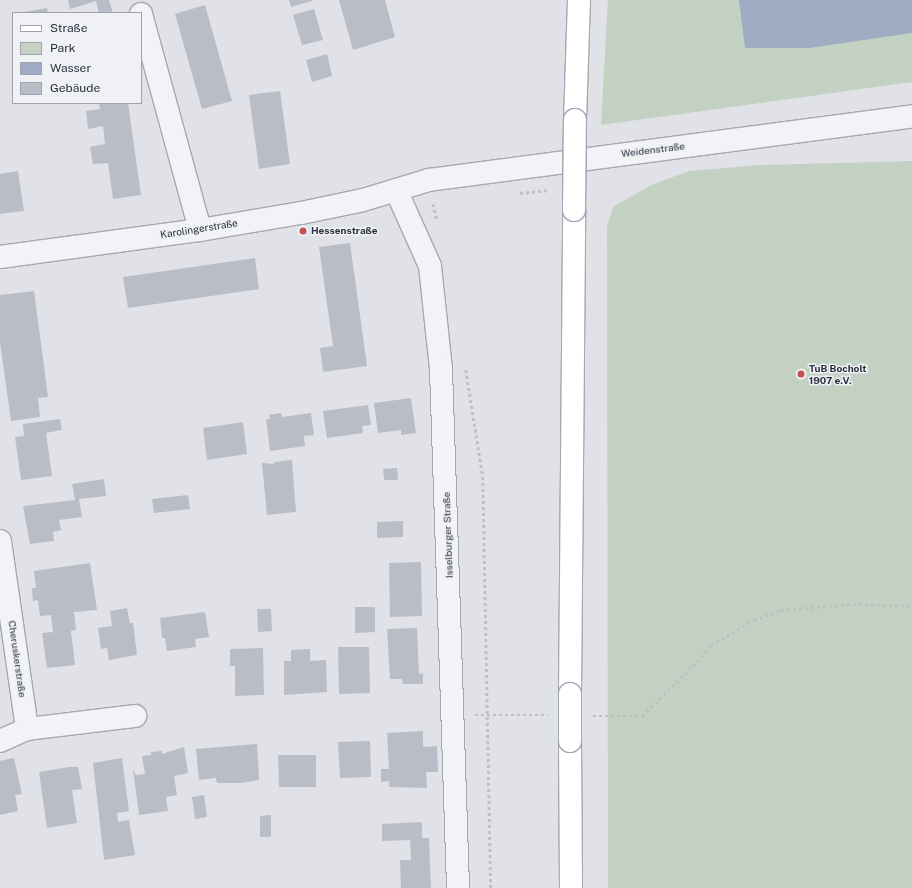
<!DOCTYPE html>
<html>
<head>
<meta charset="utf-8">
<style>
  body { margin:0 }
  #map { position:relative; width:912px; height:888px; overflow:hidden; background:#e0e2e7; font-family:"Public Sans",sans-serif }
  div>[style] { position:absolute }
  .green>* { inset:0; background:#c3d1c2 }
  .water>* { inset:0; background:#9eacc4 }
  .building>* { inset:0; background:#babdc7 }
  .path>* { height:2.5px; margin-top:-1.25px; transform-origin:0; background:repeating-linear-gradient(90deg,#bec0c6 0 3px,transparent 0 6px) }
  .roads { filter:drop-shadow(1px 0 #a6a8b1) drop-shadow(-1px 0 #a6a8b1) drop-shadow(0 1px #a6a8b1) drop-shadow(0 -1px #a6a8b1) }
  .minor>* { height:22px; margin:-11px; padding:0 11px; transform-origin:11px; border-radius:11px; background:#f2f3f6 }
  .major>* { height:22px; margin:-11px; padding:0 11px; transform-origin:11px; border-radius:11px; background:#fff }
  .bridges { filter:drop-shadow(1px 0 #a0a5b2) drop-shadow(-1px 0 #a0a5b2) drop-shadow(0 1px #a0a5b2) drop-shadow(0 -1px #a0a5b2) }
  .major-bridge>* { height:22px; margin:-11px; padding:0 11px; transform-origin:11px; border-radius:11px; background:#fff }
  .dots>* { width:11px; height:11px; translate:-50% -50%; box-sizing:border-box; border:2px solid #eff1f5; border-radius:50% }
  span { translate:-50% -50%; white-space:nowrap; text-align:center; line-height:1.15; -webkit-text-stroke:3px #eff1f5; paint-order:stroke }
  .street-label { font-size:10px; color:#2a2e3d }
  .poi-label { font-size:10px; color:#2a2e3d; font-weight:700 }
  .left { translate:0 -50%; text-align:left }
  .legend { position:absolute; left:12px; top:12px; width:130px; height:92px; box-sizing:border-box; background:#eff1f5; border:1px solid #a0a3ab; margin:0; padding:5px 7px; list-style:none; font-size:12px; color:#2a2e3d }
  .legend li { display:flex; align-items:center; gap:8px; height:20px }
  .legend b { width:20px; border:1px solid #a0a3ab }
</style>
</head>
<body>
<div id="map">
  <div class="green">
    <div style="clip-path:polygon(608px 0,912px 0,912px 82px,601px 125px)"></div>
    <div style="clip-path:polygon(912px 161px,912px 888px,608px 888px,607px 226px,613px 207px,651px 185px,689px 171px,761px 165px)"></div>
  </div>
  <div class="water">
    <div style="clip-path:polygon(739px 0,912px 0,912px 33px,809px 48px,745px 48px)"></div>
  </div>
  <div class="building">
    <div style="clip-path:polygon(68px 0,109px 0,113px 13px,99px 13px,96px 1px,70px 9px)"></div>
    <div style="clip-path:polygon(289px 0,312px 0,312px 1px,291px 7px)"></div>
    <div style="clip-path:polygon(339px 0,385px 0,395px 37px,353px 50px)"></div>
    <div style="clip-path:polygon(205px 5px,232px 101px,202px 109px,175px 14px)"></div>
    <div style="clip-path:polygon(47px 8px,48px 13px,24px 13px,24px 12px)"></div>
    <div style="clip-path:polygon(314px 9px,323px 40px,302px 45px,293px 15px)"></div>
    <div style="clip-path:polygon(327px 54px,332px 76px,312px 82px,306px 60px)"></div>
    <div style="clip-path:polygon(280px 91px,290px 164px,259px 169px,249px 95px)"></div>
    <div style="clip-path:polygon(99px 103px,128px 103px,141px 195px,113px 199px,108px 163px,93px 164px,90px 147px,105px 144px,103px 126px,88px 129px,86px 111px,100px 109px)"></div>
    <div style="clip-path:polygon(18px 171px,24px 211px,0 214px,0 174px)"></div>
    <div style="clip-path:polygon(350px 243px,367px 366px,323px 372px,320px 348px,333px 346px,319px 247px)"></div>
    <div style="clip-path:polygon(255px 258px,259px 289px,128px 308px,123px 277px)"></div>
    <div style="clip-path:polygon(34px 291px,48px 397px,38px 398px,40px 417px,11px 421px,0 342px,0 295px)"></div>
    <div style="clip-path:polygon(411px 398px,416px 433px,401px 435px,401px 430px,378px 433px,374px 403px)"></div>
    <div style="clip-path:polygon(368px 405px,371px 425px,362px 426px,363px 433px,327px 438px,323px 411px)"></div>
    <div style="clip-path:polygon(281px 413px,282px 417px,311px 413px,314px 435px,304px 436px,305px 446px,270px 451px,266px 419px,270px 419px,269px 415px)"></div>
    <div style="clip-path:polygon(60px 419px,62px 430px,46px 433px,52px 476px,21px 480px,15px 437px,24px 436px,23px 424px)"></div>
    <div style="clip-path:polygon(243px 422px,247px 454px,207px 460px,203px 428px)"></div>
    <div style="clip-path:polygon(292px 460px,296px 512px,267px 515px,262px 463px,274px 464px,274px 462px)"></div>
    <div style="clip-path:polygon(397px 468px,398px 480px,384px 480px,383px 469px)"></div>
    <div style="clip-path:polygon(104px 479px,106px 496px,79px 499px,82px 517px,59px 520px,61px 530px,53px 532px,54px 541px,30px 544px,23px 506px,75px 500px,72px 484px)"></div>
    <div style="clip-path:polygon(188px 495px,190px 509px,154px 513px,152px 499px)"></div>
    <div style="clip-path:polygon(403px 521px,403px 537px,377px 538px,377px 522px)"></div>
    <div style="clip-path:polygon(421px 562px,422px 616px,390px 617px,389px 563px)"></div>
    <div style="clip-path:polygon(90px 563px,97px 610px,74px 612px,76px 630px,71px 631px,75px 665px,47px 668px,42px 633px,53px 632px,51px 615px,40px 616px,38px 600px,33px 601px,32px 588px,36px 588px,34px 571px)"></div>
    <div style="clip-path:polygon(355px 607px,375px 607px,375px 632px,355px 633px)"></div>
    <div style="clip-path:polygon(127px 608px,130px 623px,133px 623px,137px 655px,109px 660px,107px 648px,101px 649px,98px 628px,112px 626px,110px 611px)"></div>
    <div style="clip-path:polygon(257px 609px,271px 609px,272px 631px,258px 632px)"></div>
    <div style="clip-path:polygon(205px 612px,209px 637px,195px 639px,196px 647px,167px 651px,165px 638px,162px 638px,160px 618px)"></div>
    <div style="clip-path:polygon(417px 628px,419px 674px,423px 673px,423px 684px,403px 684px,402px 679px,390px 679px,387px 629px)"></div>
    <div style="clip-path:polygon(338px 647px,369px 647px,370px 693px,339px 694px)"></div>
    <div style="clip-path:polygon(263px 648px,264px 695px,235px 696px,235px 666px,230px 666px,230px 649px)"></div>
    <div style="clip-path:polygon(310px 649px,310px 661px,326px 660px,327px 692px,284px 695px,284px 661px,291px 661px,291px 650px)"></div>
    <div style="clip-path:polygon(423px 731px,423px 747px,437px 746px,438px 772px,426px 772px,427px 788px,389px 787px,389px 781px,381px 782px,381px 769px,389px 769px,387px 733px)"></div>
    <div style="clip-path:polygon(370px 741px,371px 777px,340px 778px,338px 742px)"></div>
    <div style="clip-path:polygon(257px 744px,259px 780px,241px 783px,217px 783px,216px 778px,199px 780px,196px 749px)"></div>
    <div style="clip-path:polygon(184px 747px,188px 773px,174px 776px,177px 795px,166px 797px,168px 811px,139px 815px,133px 769px,136px 775px,145px 774px,142px 756px,151px 755px,151px 752px,162px 751px,162px 754px)"></div>
    <div style="clip-path:polygon(278px 755px,316px 755px,316px 787px,279px 787px)"></div>
    <div style="clip-path:polygon(14px 758px,22px 794px,15px 795px,18px 811px,0 815px,0 761px)"></div>
    <div style="clip-path:polygon(122px 758px,129px 811px,117px 813px,118px 822px,129px 820px,135px 855px,104px 860px,93px 763px)"></div>
    <div style="clip-path:polygon(69px 767px,78px 767px,82px 789px,72px 790px,77px 823px,47px 828px,39px 772px)"></div>
    <div style="clip-path:polygon(204px 795px,207px 817px,195px 819px,192px 797px)"></div>
    <div style="clip-path:polygon(271px 815px,271px 837px,260px 837px,260px 816px)"></div>
    <div style="clip-path:polygon(422px 822px,422px 838px,429px 838px,431px 888px,401px 888px,400px 860px,411px 860px,410px 840px,382px 841px,382px 824px)"></div>
  </div>
  <div class="path">
    <div style="left:520px;top:193px;width:27px;rotate:-6deg"></div>
    <div style="left:433px;top:204px;width:16px;rotate:76deg"></div>
    <div style="left:466px;top:370px;width:108px;rotate:81deg"></div>
    <div style="left:483px;top:477px;width:411px;rotate:88.9deg"></div>
    <div style="left:475px;top:715px;width:73px"></div>
    <div style="left:593px;top:716px;width:49px"></div>
    <div style="left:642px;top:716px;width:71px;rotate:-44.4deg"></div>
    <div style="left:693px;top:666px;width:28px;rotate:-49deg"></div>
    <div style="left:711px;top:645px;width:50px;rotate:-30.2deg"></div>
    <div style="left:754px;top:620px;width:29px;rotate:-20deg"></div>
    <div style="left:781px;top:610px;width:72px;rotate:-4.8deg"></div>
    <div style="left:853px;top:604px;width:59px;rotate:1.9deg"></div>
  </div>
  <div class="roads">
    <div class="minor">
      <div style="left:141px;top:14px;width:224px;rotate:74.7deg"></div>
      <div style="left:396px;top:190px;width:83px;rotate:65.9deg"></div>
      <div style="left:430px;top:266px;width:104px;rotate:83.9deg"></div>
      <div style="left:441px;top:369px;width:519px;rotate:88.12deg"></div>
      <div style="left:0;top:257px;width:202px;rotate:-7.7deg"></div>
      <div style="left:200px;top:230px;width:102px;rotate:-9.6deg"></div>
      <div style="left:301px;top:213px;width:63px;rotate:-11.8deg"></div>
      <div style="left:363px;top:200px;width:69px;rotate:-16.9deg"></div>
      <div style="left:429px;top:180px;width:487px;rotate:-7.5deg"></div>
      <div style="left:0;top:541px;width:190px;rotate:81.8deg"></div>
      <div style="left:0;top:741px;width:30px;rotate:-24deg"></div>
      <div style="left:27px;top:729px;width:109px;rotate:-6.9deg"></div>
    </div>
    <div class="major">
      <div style="left:575px;top:120px;width:120px;rotate:-88.1deg"></div>
      <div style="left:570px;top:694px;width:484px;rotate:-89.5deg"></div>
      <div style="left:570px;top:741px;width:147px;rotate:89.6deg"></div>
    </div>
  </div>
  <div class="bridges">
    <div class="major-bridge">
      <div style="left:574px;top:210px;width:90px;rotate:-89.4deg"></div>
      <div style="left:570px;top:741px;width:47px;rotate:-90deg"></div>
    </div>
  </div>
  <div class="dots">
    <div style="left:303px;top:231px;background:#c25052"></div>
    <div style="left:801px;top:374px;background:#c25052"></div>
  </div>
  <div class="street-label">
    <span style="left:653px;top:150px;rotate:-7deg">Weidenstraße</span>
    <span style="left:199px;top:229px;rotate:-9deg">Karolingerstraße</span>
    <span style="left:448px;top:535px;rotate:-92deg">Isselburger Straße</span>
    <span style="left:17px;top:659px;rotate:82deg">Cheruskerstraße</span>
  </div>
  <div class="poi-label">
    <span class="left" style="left:311px;top:231px">Hessenstraße</span>
    <span class="left" style="left:809px;top:374px">TuB Bocholt<br>1907 e.V.</span>
  </div>
  <ul class="legend">
  <li><b style="height:5px;background:#fff"></b>Straße</li>
  <li><b style="height:11px;background:#c3d1c2"></b>Park</li>
  <li><b style="height:11px;background:#9eacc4"></b>Wasser</li>
  <li><b style="height:11px;background:#babdc7"></b>Gebäude</li>
  </ul>
</div>
</body>
</html>
